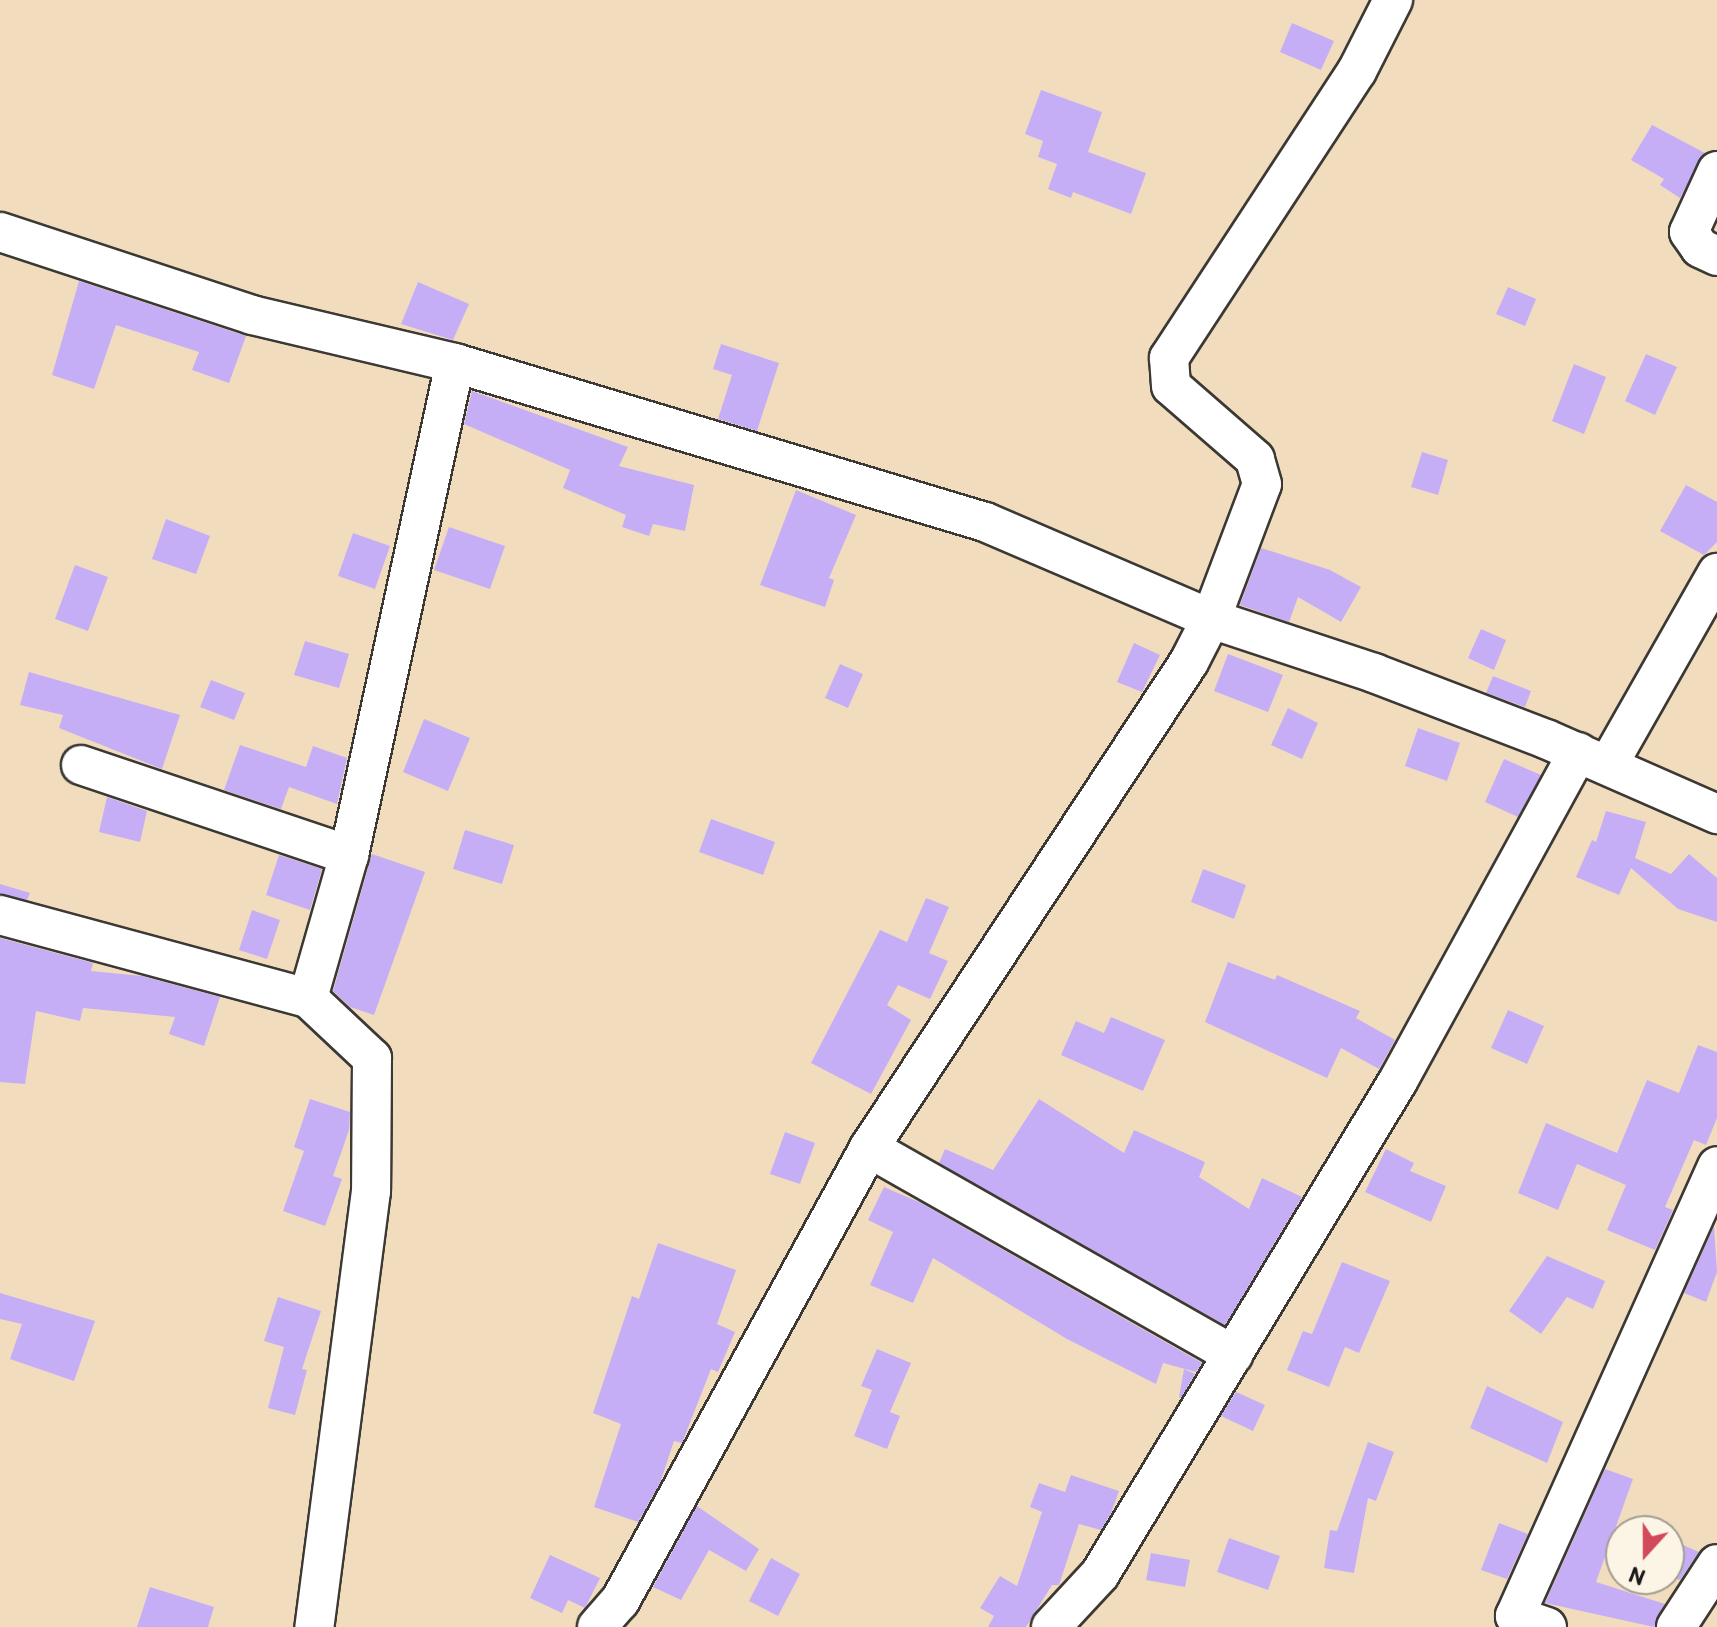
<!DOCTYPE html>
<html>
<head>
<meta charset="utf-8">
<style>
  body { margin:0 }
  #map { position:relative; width:1717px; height:1627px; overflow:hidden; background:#f1ddbe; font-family:Itim,sans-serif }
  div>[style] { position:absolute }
  .building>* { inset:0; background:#c6aef7 }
  .roads { filter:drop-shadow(2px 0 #3c3934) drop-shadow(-2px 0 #3c3934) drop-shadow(0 2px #3c3934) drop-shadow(0 -2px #3c3934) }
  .minor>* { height:38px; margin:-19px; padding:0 19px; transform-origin:19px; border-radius:19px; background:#fff }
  span { translate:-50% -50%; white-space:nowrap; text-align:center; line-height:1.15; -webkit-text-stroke:8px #fcf5e5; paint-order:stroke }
  .north { position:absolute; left:1605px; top:1515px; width:80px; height:80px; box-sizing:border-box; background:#fcf5e5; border:2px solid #a29e95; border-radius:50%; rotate:201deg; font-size:22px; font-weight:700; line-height:32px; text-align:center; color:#1c1c1c }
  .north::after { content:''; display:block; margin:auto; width:28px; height:36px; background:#d1495b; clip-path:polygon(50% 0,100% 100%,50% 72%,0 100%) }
</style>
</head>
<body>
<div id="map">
  <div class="building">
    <div style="clip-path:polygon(1292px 23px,1334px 41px,1321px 70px,1280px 52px)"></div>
    <div style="clip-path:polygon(1041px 90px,1102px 112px,1088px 152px,1146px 173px,1131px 214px,1073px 192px,1071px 198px,1048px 189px,1057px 164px,1038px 157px,1043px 141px,1025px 134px)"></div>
    <div style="clip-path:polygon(1652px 125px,1705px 153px,1680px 198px,1660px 185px,1664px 179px,1631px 160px)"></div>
    <div style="clip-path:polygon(79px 281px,246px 336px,229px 383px,192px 370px,199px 352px,116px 325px,94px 389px,52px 375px)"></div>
    <div style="clip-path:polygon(418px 282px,469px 304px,453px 340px,401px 324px)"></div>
    <div style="clip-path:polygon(1508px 287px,1536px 299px,1525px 326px,1496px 314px)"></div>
    <div style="clip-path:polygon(721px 344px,779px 363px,757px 431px,718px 419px,732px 375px,713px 369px)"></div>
    <div style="clip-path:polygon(1646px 354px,1677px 367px,1655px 415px,1625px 401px)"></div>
    <div style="clip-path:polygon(1574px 364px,1606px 377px,1584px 434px,1552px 421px)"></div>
    <div style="clip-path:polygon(472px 391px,628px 447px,619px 466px,694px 485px,685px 531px,653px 524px,649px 536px,622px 527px,626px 515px,563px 488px,570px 470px,464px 424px)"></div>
    <div style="clip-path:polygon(1422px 452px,1448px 460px,1438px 495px,1411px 487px)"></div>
    <div style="clip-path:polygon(1686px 485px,1717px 502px,1717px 542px,1704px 555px,1660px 531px)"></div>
    <div style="clip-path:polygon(796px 490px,856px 515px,829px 578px,834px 580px,825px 607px,760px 585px)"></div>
    <div style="clip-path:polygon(166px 519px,210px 536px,196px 574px,152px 559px)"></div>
    <div style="clip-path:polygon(449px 527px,505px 546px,490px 589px,434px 570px)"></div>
    <div style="clip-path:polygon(353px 533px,390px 546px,375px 589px,338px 576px)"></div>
    <div style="clip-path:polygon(1261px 548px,1330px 570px,1361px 587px,1341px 622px,1298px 597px,1289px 622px,1240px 605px)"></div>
    <div style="clip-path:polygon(75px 565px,108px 577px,88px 631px,55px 619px)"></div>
    <div style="clip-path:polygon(1481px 629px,1506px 640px,1494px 670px,1468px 658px)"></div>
    <div style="clip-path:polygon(305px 641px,349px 654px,339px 688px,294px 675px)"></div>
    <div style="clip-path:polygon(1134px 643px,1160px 655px,1142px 692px,1117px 682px)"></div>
    <div style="clip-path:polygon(1228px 654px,1283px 675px,1268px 712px,1214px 691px)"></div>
    <div style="clip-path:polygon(840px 664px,863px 674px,848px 708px,825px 698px)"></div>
    <div style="clip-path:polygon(29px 672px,180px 715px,162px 769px,59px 728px,63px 715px,20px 705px)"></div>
    <div style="clip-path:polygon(1493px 676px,1531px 691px,1525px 707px,1486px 693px)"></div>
    <div style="clip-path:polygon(211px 680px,245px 693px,234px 720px,200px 707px)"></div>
    <div style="clip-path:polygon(1288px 708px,1318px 723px,1302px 759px,1271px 745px)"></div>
    <div style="clip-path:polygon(424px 719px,470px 738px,448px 791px,403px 772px)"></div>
    <div style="clip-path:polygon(1418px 728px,1460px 743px,1447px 781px,1405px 766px)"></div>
    <div style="clip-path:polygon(240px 745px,306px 767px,313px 746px,347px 758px,337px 804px,289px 787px,281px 809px,224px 790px)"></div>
    <div style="clip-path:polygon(1504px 759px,1541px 775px,1518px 817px,1485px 802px)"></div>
    <div style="clip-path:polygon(107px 797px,147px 811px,140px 842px,99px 832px)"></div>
    <div style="clip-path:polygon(1606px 811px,1646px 822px,1635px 858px,1671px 874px,1689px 854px,1717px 878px,1717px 922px,1678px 909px,1631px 868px,1619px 895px,1576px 877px,1592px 840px,1596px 842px)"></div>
    <div style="clip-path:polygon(711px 819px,775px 842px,763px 875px,699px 852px)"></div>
    <div style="clip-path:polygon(465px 830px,514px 845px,502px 884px,453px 869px)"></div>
    <div style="clip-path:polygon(372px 854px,425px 872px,374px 1015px,350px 1007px,333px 991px)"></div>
    <div style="clip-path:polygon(279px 855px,322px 869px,310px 910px,266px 895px)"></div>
    <div style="clip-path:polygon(1203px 869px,1246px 885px,1234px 919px,1191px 902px)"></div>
    <div style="clip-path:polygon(0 884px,30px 893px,27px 900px,0 894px)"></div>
    <div style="clip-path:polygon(926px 898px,949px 907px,929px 953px,948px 961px,930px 999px,898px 985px,887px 1005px,911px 1020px,871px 1094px,811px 1063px,880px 930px,907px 942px)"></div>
    <div style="clip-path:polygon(252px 910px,280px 920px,267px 959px,239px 950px)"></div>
    <div style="clip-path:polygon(0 938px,93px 963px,91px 971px,142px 976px,220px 997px,204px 1046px,169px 1034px,175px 1017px,83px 1008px,80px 1021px,36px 1011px,25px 1084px,0 1082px)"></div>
    <div style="clip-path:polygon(1228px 962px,1275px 980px,1277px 975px,1360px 1011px,1356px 1018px,1395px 1040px,1379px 1069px,1341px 1048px,1327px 1078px,1205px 1022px)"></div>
    <div style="clip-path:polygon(1508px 1010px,1544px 1026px,1527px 1064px,1491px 1048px)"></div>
    <div style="clip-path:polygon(1111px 1017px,1165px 1040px,1143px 1091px,1061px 1055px,1076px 1021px,1104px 1033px)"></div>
    <div style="clip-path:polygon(1698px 1045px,1717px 1052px,1717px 1118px,1706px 1145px,1694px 1140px,1665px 1207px,1673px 1210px,1655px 1250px,1607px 1230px,1626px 1185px,1577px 1164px,1558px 1210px,1518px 1193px,1546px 1123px,1617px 1153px,1647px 1080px,1679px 1093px)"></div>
    <div style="clip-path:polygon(310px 1099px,350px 1112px,349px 1130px,333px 1176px,342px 1179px,325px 1226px,283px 1211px,304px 1151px,294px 1147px)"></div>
    <div style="clip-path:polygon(1039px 1099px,1124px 1153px,1134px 1130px,1205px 1162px,1199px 1177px,1249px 1209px,1262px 1178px,1302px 1197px,1225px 1325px,939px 1163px,945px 1149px,993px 1170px)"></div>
    <div style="clip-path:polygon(785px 1132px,815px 1143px,800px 1184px,770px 1174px)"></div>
    <div style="clip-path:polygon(1386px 1149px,1414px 1163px,1410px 1171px,1446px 1186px,1431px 1222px,1365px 1192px)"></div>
    <div style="clip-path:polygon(884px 1187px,921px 1203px,1202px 1363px,1196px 1372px,1163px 1363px,1156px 1384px,1067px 1339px,933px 1258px,913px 1303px,870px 1285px,893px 1232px,868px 1220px)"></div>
    <div style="clip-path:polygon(1714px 1226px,1717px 1272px,1706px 1302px,1684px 1293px)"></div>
    <div style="clip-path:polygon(658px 1243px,736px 1270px,717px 1324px,735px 1332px,718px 1372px,711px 1369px,682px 1443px,674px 1441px,660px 1483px,638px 1522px,594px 1507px,621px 1424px,593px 1413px,632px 1296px,639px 1299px)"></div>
    <div style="clip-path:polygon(1547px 1256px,1605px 1281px,1593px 1309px,1567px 1297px,1541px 1334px,1509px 1311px)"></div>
    <div style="clip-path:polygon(1342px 1262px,1390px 1281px,1359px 1353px,1345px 1347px,1329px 1387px,1287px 1370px,1303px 1331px,1312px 1334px)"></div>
    <div style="clip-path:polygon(0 1293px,95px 1321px,74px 1381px,10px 1359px,22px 1324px,0 1319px)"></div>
    <div style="clip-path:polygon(278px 1297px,321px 1311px,302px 1369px,307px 1370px,295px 1415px,268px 1408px,284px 1347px,264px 1341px)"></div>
    <div style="clip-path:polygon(877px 1349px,911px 1363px,890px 1412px,900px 1416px,887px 1449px,854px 1436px,872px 1390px,861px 1386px)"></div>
    <div style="clip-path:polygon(1184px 1369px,1195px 1374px,1181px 1398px,1179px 1397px)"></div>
    <div style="clip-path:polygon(1487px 1386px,1563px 1422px,1547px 1463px,1470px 1428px)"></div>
    <div style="clip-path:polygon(1236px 1392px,1265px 1405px,1253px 1431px,1221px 1416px)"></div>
    <div style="clip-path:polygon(1368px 1442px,1394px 1452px,1376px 1501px,1368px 1498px,1354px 1573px,1324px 1568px,1330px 1530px,1337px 1531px)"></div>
    <div style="clip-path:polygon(1605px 1469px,1633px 1479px,1596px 1582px,1665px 1604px,1654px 1627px,1545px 1603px)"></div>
    <div style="clip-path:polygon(1071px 1475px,1119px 1491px,1111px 1513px,1101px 1530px,1079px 1524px,1059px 1585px,1052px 1585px,1026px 1627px,988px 1627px,994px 1616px,980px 1608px,1000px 1576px,1017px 1586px,1042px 1512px,1030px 1507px,1039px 1483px,1065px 1492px)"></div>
    <div style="clip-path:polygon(697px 1506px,759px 1549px,746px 1571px,709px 1550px,681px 1600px,653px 1587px)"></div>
    <div style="clip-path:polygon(1499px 1523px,1528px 1534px,1507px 1579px,1481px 1570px)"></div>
    <div style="clip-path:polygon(1229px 1538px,1280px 1556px,1268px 1590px,1217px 1572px)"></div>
    <div style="clip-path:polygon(1669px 1539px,1699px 1552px,1680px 1580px,1669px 1576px)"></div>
    <div style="clip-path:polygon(1151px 1553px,1190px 1560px,1185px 1587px,1146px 1580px)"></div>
    <div style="clip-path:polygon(550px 1555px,600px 1578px,585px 1608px,568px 1600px,562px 1613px,530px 1598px)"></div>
    <div style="clip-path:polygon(771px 1558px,800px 1574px,778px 1616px,749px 1601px)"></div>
    <div style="clip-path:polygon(150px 1587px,214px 1607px,208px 1627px,137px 1627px)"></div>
  </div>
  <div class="roads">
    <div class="minor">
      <div style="left:1717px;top:171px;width:67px;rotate:114.7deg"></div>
      <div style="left:1689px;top:232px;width:19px;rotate:55deg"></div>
      <div style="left:1700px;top:248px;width:19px;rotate:25deg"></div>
      <div style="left:0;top:232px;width:265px;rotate:18.2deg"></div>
      <div style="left:252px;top:315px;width:209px;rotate:13.3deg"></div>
      <div style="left:455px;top:363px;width:553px;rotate:16.7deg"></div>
      <div style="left:985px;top:522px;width:246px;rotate:23.2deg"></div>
      <div style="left:1211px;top:619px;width:172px;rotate:18.3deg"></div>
      <div style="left:1374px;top:673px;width:184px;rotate:21deg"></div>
      <div style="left:1546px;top:739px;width:187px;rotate:23.7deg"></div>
      <div style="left:81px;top:765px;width:283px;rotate:18.6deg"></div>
      <div style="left:1608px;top:765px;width:221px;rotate:-60.4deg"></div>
      <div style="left:0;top:915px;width:319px;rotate:15.1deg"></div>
      <div style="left:308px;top:998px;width:88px;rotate:43.2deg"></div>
      <div style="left:372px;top:1058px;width:133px;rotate:90.4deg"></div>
      <div style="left:371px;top:1191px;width:440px;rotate:97.4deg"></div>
      <div style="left:308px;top:998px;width:149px;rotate:-74deg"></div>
      <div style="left:349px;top:855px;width:503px;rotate:-77.84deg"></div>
      <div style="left:869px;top:1148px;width:419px;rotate:29.6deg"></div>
      <div style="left:597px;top:1627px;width:35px;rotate:-49deg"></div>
      <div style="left:620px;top:1601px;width:517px;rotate:-61.2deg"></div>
      <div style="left:869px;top:1148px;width:582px;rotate:-56.64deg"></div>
      <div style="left:1189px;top:662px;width:48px;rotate:-62.9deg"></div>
      <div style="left:1211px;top:619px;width:144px;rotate:-69.3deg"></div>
      <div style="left:1262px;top:484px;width:26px;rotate:-106deg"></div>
      <div style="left:1255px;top:459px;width:111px;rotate:-139deg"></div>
      <div style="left:1171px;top:386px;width:28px;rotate:-94deg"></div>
      <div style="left:1169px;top:358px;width:343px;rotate:-56.8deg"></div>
      <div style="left:1357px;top:71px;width:80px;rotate:-63.1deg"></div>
      <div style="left:1051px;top:1627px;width:72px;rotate:-47.2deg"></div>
      <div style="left:1100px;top:1574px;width:576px;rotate:-58.85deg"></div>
      <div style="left:1398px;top:1081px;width:375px;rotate:-61.3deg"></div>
      <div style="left:1547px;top:1627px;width:34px;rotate:-161deg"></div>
      <div style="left:1515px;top:1616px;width:493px;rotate:-65.8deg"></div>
      <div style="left:1676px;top:1627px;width:75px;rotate:-56.9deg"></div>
    </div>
  </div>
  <div class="north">N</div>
</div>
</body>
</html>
